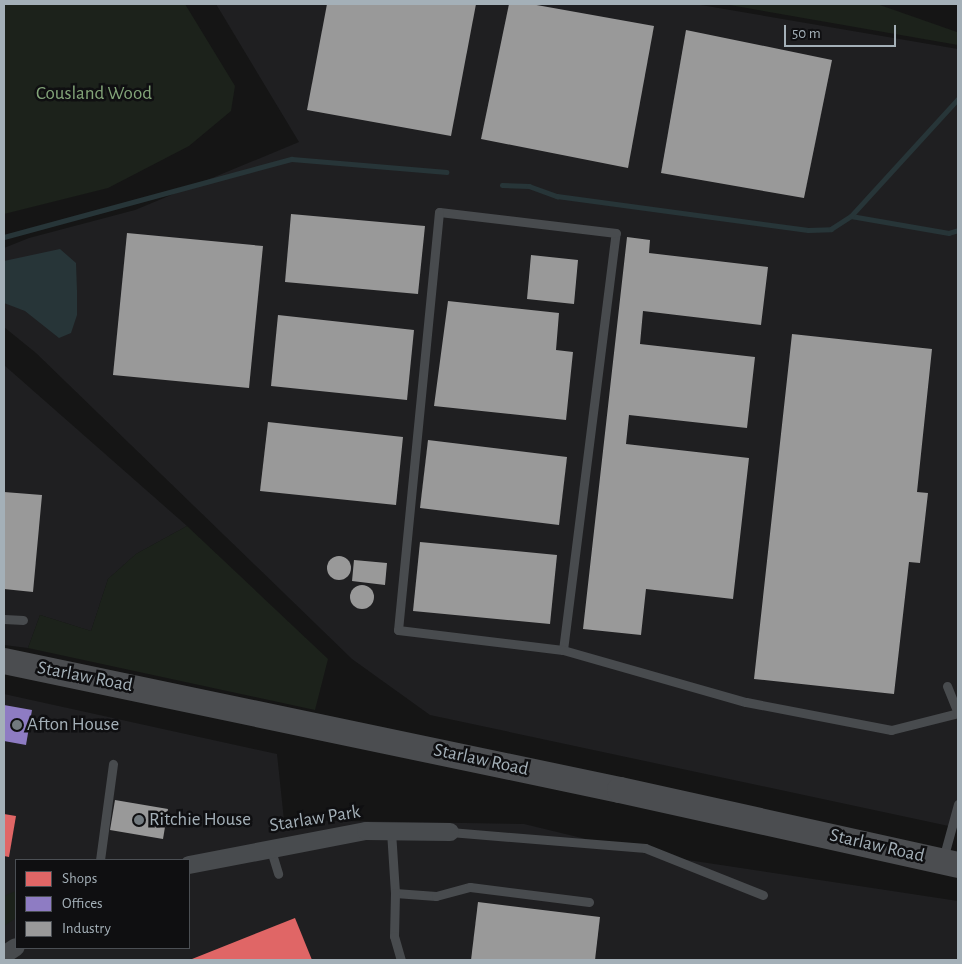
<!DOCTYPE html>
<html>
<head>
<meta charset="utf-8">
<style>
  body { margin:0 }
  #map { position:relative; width:962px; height:964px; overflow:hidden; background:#151515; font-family:"Alegreya Sans",sans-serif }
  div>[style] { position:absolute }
  .built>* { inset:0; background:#1f1f21 }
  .green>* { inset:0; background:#1c221b }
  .water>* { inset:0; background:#273538 }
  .shops>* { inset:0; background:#e06666 }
  .offices>* { inset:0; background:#8e7cc3 }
  .industry>* { inset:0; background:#999 }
  .round { border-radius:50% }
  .stream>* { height:4.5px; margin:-2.25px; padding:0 2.25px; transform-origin:2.25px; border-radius:2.25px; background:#273538 }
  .service>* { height:9px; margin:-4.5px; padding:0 4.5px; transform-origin:4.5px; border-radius:4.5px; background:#484b4e }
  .minor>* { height:18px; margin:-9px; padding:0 9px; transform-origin:9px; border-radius:9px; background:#484b4e }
  .primary>* { height:26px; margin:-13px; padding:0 13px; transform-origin:13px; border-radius:13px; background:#4b4d50 }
  .dots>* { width:14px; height:14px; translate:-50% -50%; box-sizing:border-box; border:2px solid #0f0f11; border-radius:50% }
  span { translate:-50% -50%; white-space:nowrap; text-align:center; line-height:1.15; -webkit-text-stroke:5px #0f0f11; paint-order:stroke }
  .park-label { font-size:19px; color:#83a579 }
  .street-label { font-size:19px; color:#a4b0b8 }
  .poi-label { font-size:19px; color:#a4b0b8 }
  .left { translate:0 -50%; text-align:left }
  .frame { position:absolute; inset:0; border:5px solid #a4b0b8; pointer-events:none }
  .legend { position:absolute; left:15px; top:859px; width:175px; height:90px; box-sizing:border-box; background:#0f0f11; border:1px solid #4b4f54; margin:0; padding:6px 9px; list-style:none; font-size:15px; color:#a4b0b8 }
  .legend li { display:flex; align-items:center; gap:10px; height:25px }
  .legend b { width:25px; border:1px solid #4b4f54 }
  .scale { position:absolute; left:784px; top:25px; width:112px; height:22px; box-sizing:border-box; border:2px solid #a4b0b8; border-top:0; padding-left:6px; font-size:15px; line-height:18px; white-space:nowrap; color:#a4b0b8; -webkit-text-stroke:4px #0f0f11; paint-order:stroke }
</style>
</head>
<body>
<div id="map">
  <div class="built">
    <div style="clip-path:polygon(216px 4px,695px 4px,958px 49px,958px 828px,430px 715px,352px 659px,36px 353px,4px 327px,4px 248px,29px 238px,135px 210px,299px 142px)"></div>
    <div style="clip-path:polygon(4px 365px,187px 526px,136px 554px,108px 579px,91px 631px,40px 615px,28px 648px,4px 645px)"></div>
    <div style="clip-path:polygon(evenodd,4px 694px,277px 754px,284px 820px,524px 824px,648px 854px,958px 901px,958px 960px,4px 960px,4px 694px,16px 860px,189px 860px,189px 948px,16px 948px,16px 860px)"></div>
  </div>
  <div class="green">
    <div style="clip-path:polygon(4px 4px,185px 4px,235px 86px,231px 111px,189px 146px,108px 188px,4px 214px)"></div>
    <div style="clip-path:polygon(724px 4px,877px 4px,957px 32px,958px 45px)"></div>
    <div style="clip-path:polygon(187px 526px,328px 659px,315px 710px,28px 648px,40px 615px,91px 631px,108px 579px,136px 554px)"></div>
    <div style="clip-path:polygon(16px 891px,16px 918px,4px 926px,4px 896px)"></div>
  </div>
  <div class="water">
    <div style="clip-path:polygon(60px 249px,76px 263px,77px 291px,77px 315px,71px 333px,59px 338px,25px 311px,4px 303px,4px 261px)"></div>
  </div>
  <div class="shops">
    <div style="clip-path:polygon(4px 814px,16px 816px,9px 857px,4px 856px)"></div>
    <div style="clip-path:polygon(295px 918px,312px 960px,193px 960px,192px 959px)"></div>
  </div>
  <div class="offices">
    <div style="clip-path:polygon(4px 705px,32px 710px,26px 745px,4px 741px)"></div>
  </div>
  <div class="industry">
    <div style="clip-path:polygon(327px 4px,476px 4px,451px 136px,307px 110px)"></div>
    <div style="clip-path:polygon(509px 4px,531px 4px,654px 26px,628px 168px,481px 139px)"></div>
    <div style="clip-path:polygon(686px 30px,832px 60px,804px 198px,661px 173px)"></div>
    <div style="clip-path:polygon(291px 214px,425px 226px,418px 294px,285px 282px)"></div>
    <div style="clip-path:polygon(127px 233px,263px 246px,249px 388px,113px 375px)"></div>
    <div style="clip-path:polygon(627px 237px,650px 240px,649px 253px,768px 267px,761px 325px,643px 311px,640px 344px,755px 357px,747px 428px,629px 415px,626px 444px,749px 458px,733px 599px,646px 589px,641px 635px,583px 629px)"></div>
    <div style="clip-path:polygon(531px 255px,578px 260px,574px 304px,527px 299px)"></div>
    <div style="clip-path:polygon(448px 301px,559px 313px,556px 350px,573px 352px,566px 420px,434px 406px)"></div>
    <div style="clip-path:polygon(278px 315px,414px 330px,407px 400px,271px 386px)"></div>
    <div style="clip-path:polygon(792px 334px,932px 349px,917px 492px,928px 493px,920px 563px,909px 562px,894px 694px,754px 679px)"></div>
    <div style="clip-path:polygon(268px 422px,403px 437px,396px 505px,260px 491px)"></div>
    <div style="clip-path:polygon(428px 440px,567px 457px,559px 525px,420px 508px)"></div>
    <div style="clip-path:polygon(4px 492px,42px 495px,33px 592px,4px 589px)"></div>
    <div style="clip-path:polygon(420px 542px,557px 555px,550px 624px,413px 611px)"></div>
    <div class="round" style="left:327px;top:556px;width:24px;height:24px"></div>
    <div style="clip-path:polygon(354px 560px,387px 563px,385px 585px,352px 581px)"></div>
    <div class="round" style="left:350px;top:585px;width:24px;height:24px"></div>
    <div style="clip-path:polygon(115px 800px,168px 809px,163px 839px,110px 830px)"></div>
    <div style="clip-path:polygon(478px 902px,600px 917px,595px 960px,471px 960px)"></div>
  </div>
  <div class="stream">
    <div style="left:502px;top:185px;width:27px;rotate:2deg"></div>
    <div style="left:529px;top:186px;width:30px;rotate:20deg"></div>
    <div style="left:557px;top:196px;width:253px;rotate:7.7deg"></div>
    <div style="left:808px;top:230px;width:23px;rotate:-2deg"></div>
    <div style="left:831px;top:229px;width:24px;rotate:-33deg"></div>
    <div style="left:851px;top:216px;width:99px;rotate:9.8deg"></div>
    <div style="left:949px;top:233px;width:9px;rotate:-18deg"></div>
    <div style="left:851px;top:216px;width:159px;rotate:-47.6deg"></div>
    <div style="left:4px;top:237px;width:298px;rotate:-15.2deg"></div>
    <div style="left:292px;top:159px;width:155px;rotate:4.8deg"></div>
  </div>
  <div class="service">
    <div style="left:4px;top:619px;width:19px;rotate:3deg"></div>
    <div style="left:563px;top:650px;width:420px;rotate:-82.8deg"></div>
    <div style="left:616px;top:233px;width:178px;rotate:-173.2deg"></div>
    <div style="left:439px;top:212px;width:420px;rotate:95.6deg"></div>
    <div style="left:398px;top:630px;width:166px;rotate:6.9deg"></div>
    <div style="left:563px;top:650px;width:190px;rotate:15.9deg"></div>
    <div style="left:746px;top:702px;width:148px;rotate:10.9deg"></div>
    <div style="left:891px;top:730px;width:69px;rotate:-14.2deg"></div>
    <div style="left:947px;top:686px;width:29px;rotate:68deg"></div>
    <div style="left:391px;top:831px;width:62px;rotate:86.3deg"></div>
    <div style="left:395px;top:893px;width:41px;rotate:4.2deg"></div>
    <div style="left:436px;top:896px;width:35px;rotate:-15deg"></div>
    <div style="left:470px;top:887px;width:120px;rotate:7.2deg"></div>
    <div style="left:450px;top:832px;width:196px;rotate:4.7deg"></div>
    <div style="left:645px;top:848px;width:127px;rotate:21.7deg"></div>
    <div style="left:270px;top:847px;width:28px;rotate:73deg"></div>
    <div style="left:943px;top:859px;width:57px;rotate:-74.7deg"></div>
    <div style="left:100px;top:860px;width:97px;rotate:-82.3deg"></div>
    <div style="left:395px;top:893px;width:43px;rotate:91.3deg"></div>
    <div style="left:394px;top:936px;width:25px;rotate:74deg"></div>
  </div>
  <div class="minor">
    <div style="left:189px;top:865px;width:180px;rotate:-10.9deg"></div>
    <div style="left:366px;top:831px;width:84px;rotate:0.7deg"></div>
    <div style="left:4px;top:955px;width:14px;rotate:-34deg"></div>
  </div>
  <div class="primary">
    <div style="left:4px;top:661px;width:629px;rotate:11.83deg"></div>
    <div style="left:620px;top:790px;width:346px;rotate:12.5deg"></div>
  </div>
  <div class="dots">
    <div style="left:17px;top:725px;background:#727a7f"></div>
    <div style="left:139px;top:820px;background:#727a7f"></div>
  </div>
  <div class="park-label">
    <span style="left:94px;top:94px">Cousland Wood</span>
  </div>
  <div class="street-label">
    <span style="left:85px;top:677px;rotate:11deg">Starlaw Road</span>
    <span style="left:481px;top:760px;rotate:12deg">Starlaw Road</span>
    <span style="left:315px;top:819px;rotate:-9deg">Starlaw Park</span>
    <span style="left:877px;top:846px;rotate:13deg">Starlaw Road</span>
  </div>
  <div class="poi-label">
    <span class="left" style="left:27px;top:725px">Afton House</span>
    <span class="left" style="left:149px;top:820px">Ritchie House</span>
  </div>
  <div class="frame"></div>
  <ul class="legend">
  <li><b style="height:14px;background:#e06666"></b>Shops</li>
  <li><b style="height:14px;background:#8e7cc3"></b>Offices</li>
  <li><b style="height:14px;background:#999"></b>Industry</li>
  </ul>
  <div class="scale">50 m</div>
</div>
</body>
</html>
